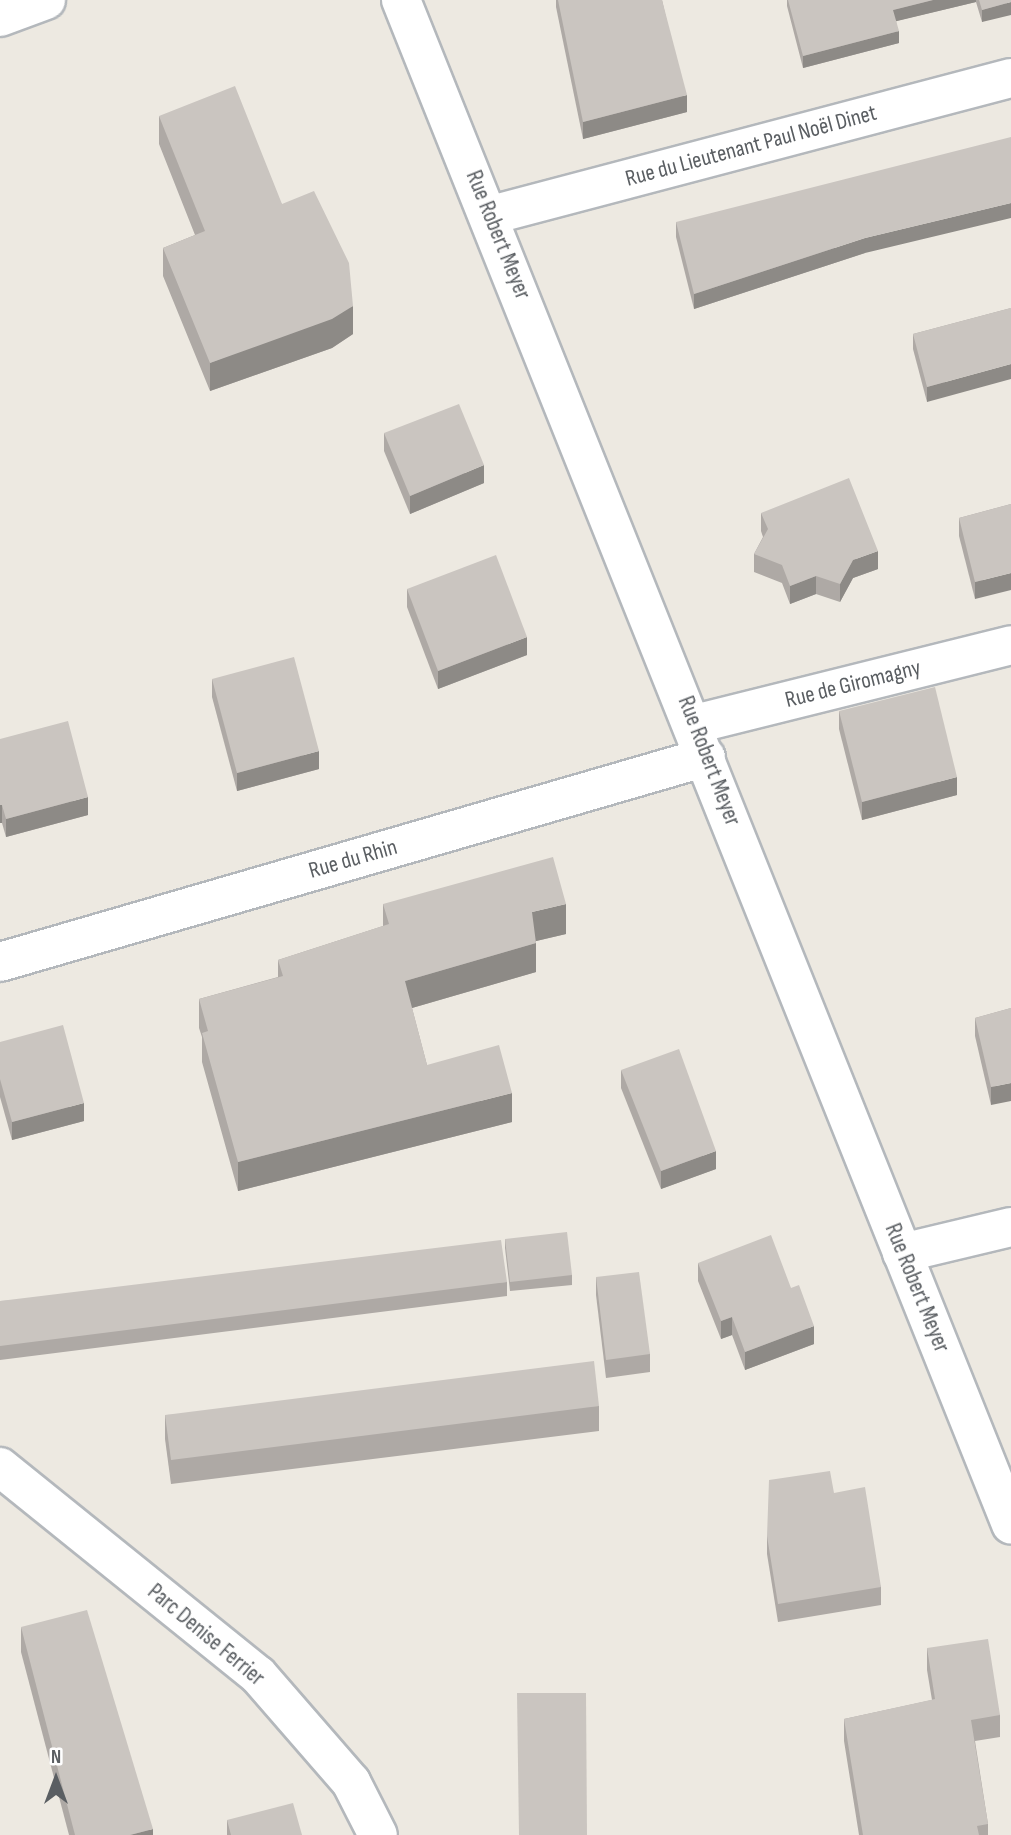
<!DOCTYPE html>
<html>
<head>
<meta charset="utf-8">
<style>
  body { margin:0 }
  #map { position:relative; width:1011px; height:1835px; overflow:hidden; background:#ede9e1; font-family:"Sofia Sans Condensed",sans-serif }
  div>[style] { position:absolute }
  .roads { filter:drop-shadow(2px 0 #b4b8bc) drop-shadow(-2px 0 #b4b8bc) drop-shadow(0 2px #b4b8bc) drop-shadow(0 -2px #b4b8bc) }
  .minor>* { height:38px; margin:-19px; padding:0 19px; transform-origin:19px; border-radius:19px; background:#fff }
  .wall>* { inset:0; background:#aea9a5 }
  .shaded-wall>* { inset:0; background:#8d8a86 }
  .building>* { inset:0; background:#cac5c0 }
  span { translate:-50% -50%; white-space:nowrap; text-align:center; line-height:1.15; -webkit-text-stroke:6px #fff; paint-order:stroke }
  .street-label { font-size:23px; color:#5a5e62 }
  .north { position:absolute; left:21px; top:1744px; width:70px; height:70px; -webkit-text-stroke:5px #fff; paint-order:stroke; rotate:0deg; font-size:19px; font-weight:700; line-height:28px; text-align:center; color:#5a5e62 }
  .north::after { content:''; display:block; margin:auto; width:24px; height:32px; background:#5a5e62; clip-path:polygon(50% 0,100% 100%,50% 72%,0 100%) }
</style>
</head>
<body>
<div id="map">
  <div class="roads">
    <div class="minor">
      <div style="left:401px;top:0;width:1642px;rotate:68.19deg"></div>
      <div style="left:0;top:17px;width:49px;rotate:-20.3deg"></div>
      <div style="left:491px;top:215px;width:538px;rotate:-14.76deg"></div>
      <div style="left:695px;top:724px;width:326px;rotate:-14deg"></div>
      <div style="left:0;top:962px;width:735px;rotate:-16.19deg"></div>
      <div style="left:902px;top:1253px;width:112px;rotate:-13.4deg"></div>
      <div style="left:0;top:1467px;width:331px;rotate:38.9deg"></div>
      <div style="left:258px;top:1675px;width:142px;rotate:49deg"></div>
      <div style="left:351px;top:1782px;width:59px;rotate:63deg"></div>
    </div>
  </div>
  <div class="wall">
    <div style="clip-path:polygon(556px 0,662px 0,687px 112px,583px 139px,556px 7px)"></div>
    <div style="clip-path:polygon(787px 0,1011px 0,982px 22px,976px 2px,896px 21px,899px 43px,803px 68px,787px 6px)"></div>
    <div style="clip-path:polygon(159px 116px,282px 204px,353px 334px,332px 348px,210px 391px,163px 276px,163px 248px,195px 235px,159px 144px)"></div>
    <div style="clip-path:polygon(676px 222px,865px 253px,694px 309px,676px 237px)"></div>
    <div style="clip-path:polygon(1011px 308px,927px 402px,913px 349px,913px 334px)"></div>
    <div style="clip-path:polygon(384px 433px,484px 483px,410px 514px,384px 451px)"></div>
    <div style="clip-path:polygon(1011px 504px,975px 599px,959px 536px,959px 518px)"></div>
    <div style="clip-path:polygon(761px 513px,878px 569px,853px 578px,840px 602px,816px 594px,790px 604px,782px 583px,754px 572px,754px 554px,763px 537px,761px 531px)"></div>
    <div style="clip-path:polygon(407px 589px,527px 655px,438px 689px,407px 607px)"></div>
    <div style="clip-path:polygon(212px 679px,319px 769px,237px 791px,212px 697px)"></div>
    <div style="clip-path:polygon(839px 711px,957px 795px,862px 820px,839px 729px)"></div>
    <div style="clip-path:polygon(0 739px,88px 815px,6px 837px,2px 823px)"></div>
    <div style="clip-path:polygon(383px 904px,566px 934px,536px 941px,536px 972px,412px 1008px,427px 1065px,512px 1122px,238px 1191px,202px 1062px,202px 1037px,199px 1028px,199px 999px,278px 977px,278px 960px,383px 926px)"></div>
    <div style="clip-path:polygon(1011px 1008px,991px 1105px,975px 1036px,975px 1018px)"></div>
    <div style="clip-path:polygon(0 1042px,84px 1121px,12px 1140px,0 1097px)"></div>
    <div style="clip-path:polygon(621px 1070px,716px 1169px,661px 1189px,621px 1088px)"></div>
    <div style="clip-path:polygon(505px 1239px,572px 1275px,572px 1285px,510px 1291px,505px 1248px)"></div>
    <div style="clip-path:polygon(698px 1263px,791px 1288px,814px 1344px,745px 1370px,732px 1335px,721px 1339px,698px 1281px)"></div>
    <div style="clip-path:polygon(596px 1277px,650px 1354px,650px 1372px,606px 1378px,596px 1295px)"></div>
    <div style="clip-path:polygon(507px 1282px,507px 1296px,0 1360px,0 1301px)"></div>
    <div style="clip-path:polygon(599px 1406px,599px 1431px,171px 1484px,165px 1439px,165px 1415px)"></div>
    <div style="clip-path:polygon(834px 1493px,881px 1587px,881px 1605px,778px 1622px,767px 1554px,767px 1536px)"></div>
    <div style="clip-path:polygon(21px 1627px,153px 1835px,69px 1835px,21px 1652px)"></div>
    <div style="clip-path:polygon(927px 1648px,1000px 1715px,1000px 1737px,975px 1741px,988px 1824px,988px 1835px,859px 1835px,844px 1741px,844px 1719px,932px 1700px,927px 1670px)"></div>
    <div style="clip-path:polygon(227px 1820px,302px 1835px,227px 1835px)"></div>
  </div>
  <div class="shaded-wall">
    <div style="clip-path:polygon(933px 0,976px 0,976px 2px,893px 22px,893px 10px)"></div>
    <div style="clip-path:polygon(1011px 2px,1011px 15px,982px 22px,982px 10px)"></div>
    <div style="clip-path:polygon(899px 31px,899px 43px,803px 68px,803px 56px)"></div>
    <div style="clip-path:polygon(687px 95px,687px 112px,583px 139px,583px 122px)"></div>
    <div style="clip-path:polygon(1011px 203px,1011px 218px,865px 253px,694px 309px,694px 294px,865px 238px)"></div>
    <div style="clip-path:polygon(353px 306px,353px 334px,332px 348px,210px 391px,210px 363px)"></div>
    <div style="clip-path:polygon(1011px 364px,1011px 379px,927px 402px,927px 387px)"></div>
    <div style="clip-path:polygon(484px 465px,484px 483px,410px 514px,410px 496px)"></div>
    <div style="clip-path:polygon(878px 551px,878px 569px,853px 578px,840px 602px,840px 584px,853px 560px)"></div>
    <div style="clip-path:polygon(1011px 573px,1011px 590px,975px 599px,975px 582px)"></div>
    <div style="clip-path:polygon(816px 576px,816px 594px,790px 604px,790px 586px)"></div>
    <div style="clip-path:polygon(527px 637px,527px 655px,438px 689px,438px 671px)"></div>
    <div style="clip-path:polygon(319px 751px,319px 769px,237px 791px,237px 773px)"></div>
    <div style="clip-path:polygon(957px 777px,957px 795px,862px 820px,862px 802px)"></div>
    <div style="clip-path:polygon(88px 797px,88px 815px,6px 837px,6px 819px)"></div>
    <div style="clip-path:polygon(0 805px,2px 805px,2px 823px,0 823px)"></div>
    <div style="clip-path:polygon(566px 904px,566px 934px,532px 942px,532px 912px)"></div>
    <div style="clip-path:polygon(536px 943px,536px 972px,405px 1010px,405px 981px)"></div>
    <div style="clip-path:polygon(1011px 1083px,1011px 1101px,991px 1105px,991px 1087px)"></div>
    <div style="clip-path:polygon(512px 1093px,512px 1122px,238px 1191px,238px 1162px)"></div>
    <div style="clip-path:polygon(84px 1103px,84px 1121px,12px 1140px,12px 1122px)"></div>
    <div style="clip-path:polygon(716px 1151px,716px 1169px,661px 1189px,661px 1171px)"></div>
    <div style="clip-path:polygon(732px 1317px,732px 1335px,721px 1339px,721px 1321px)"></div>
    <div style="clip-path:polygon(814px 1326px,814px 1344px,745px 1370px,745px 1352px)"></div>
    <div style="clip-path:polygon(153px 1829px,153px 1835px,130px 1835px)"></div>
  </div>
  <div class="building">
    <div style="clip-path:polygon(558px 0,662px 0,687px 95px,583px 122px)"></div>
    <div style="clip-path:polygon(788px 0,933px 0,893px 10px,899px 31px,803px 56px)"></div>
    <div style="clip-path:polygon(979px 0,1011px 0,1011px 2px,982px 10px)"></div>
    <div style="clip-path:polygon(235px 86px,282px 204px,314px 191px,349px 263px,353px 306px,332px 319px,210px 363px,163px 248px,205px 231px,159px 116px)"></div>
    <div style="clip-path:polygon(1011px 137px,1011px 203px,865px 238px,694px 294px,676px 222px)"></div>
    <div style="clip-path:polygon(1011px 308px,1011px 364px,927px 387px,913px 334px)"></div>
    <div style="clip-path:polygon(459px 404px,484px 465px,410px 496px,384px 433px)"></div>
    <div style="clip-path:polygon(849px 478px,878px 551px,853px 560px,840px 584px,816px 576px,790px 586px,782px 565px,754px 554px,768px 529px,761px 513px)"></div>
    <div style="clip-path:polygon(1011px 504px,1011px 573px,975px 582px,959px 518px)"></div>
    <div style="clip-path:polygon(496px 555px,527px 637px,438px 671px,407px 589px)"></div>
    <div style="clip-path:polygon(294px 657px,319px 751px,237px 773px,212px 679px)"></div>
    <div style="clip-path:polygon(935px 687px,957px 777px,862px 802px,839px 711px)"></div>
    <div style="clip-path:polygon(68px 721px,88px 797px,6px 819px,2px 805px,0 805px,0 739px)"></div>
    <div style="clip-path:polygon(553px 857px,566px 904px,532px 912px,536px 943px,405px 981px,427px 1065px,499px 1045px,512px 1093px,238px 1162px,202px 1033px,208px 1031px,199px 999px,283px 976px,278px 960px,389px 924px,383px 904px)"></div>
    <div style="clip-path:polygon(1011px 1008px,1011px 1083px,991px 1087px,975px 1018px)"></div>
    <div style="clip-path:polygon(63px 1025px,84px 1103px,12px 1122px,0 1079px,0 1042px)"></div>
    <div style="clip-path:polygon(679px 1049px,716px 1151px,661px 1171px,621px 1070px)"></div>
    <div style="clip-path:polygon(567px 1232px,572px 1275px,510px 1282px,505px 1239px)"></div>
    <div style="clip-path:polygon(771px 1235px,791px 1288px,799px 1285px,814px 1326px,745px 1352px,732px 1317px,721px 1321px,698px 1263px)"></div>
    <div style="clip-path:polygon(501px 1240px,507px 1282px,0 1346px,0 1301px)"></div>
    <div style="clip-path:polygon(639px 1272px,650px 1354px,606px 1360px,596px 1277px)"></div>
    <div style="clip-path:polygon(594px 1361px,599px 1406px,171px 1460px,165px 1415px)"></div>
    <div style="clip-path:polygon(830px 1471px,834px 1493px,865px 1487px,881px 1587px,778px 1604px,767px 1536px,769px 1480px)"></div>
    <div style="clip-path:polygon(87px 1610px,153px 1829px,130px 1835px,75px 1835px,21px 1627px)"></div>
    <div style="clip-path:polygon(988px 1639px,1000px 1715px,971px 1720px,988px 1824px,977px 1826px,979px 1835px,863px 1835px,844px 1719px,935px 1699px,927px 1648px)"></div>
    <div style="clip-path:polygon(517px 1693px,586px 1693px,587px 1835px,519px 1835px)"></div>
    <div style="clip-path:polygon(293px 1803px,302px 1835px,231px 1835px,227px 1820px)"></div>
  </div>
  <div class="street-label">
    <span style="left:751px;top:146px;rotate:-15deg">Rue du Lieutenant Paul Noël Dinet</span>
    <span style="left:498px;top:235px;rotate:68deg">Rue Robert Meyer</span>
    <span style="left:853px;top:684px;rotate:-14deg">Rue de Giromagny</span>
    <span style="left:709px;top:761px;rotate:69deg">Rue Robert Meyer</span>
    <span style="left:353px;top:859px;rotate:-16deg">Rue du Rhin</span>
    <span style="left:917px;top:1288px;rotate:68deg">Rue Robert Meyer</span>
    <span style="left:206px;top:1635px;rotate:40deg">Parc Denise Ferrier</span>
  </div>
  <div class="north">N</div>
</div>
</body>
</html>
